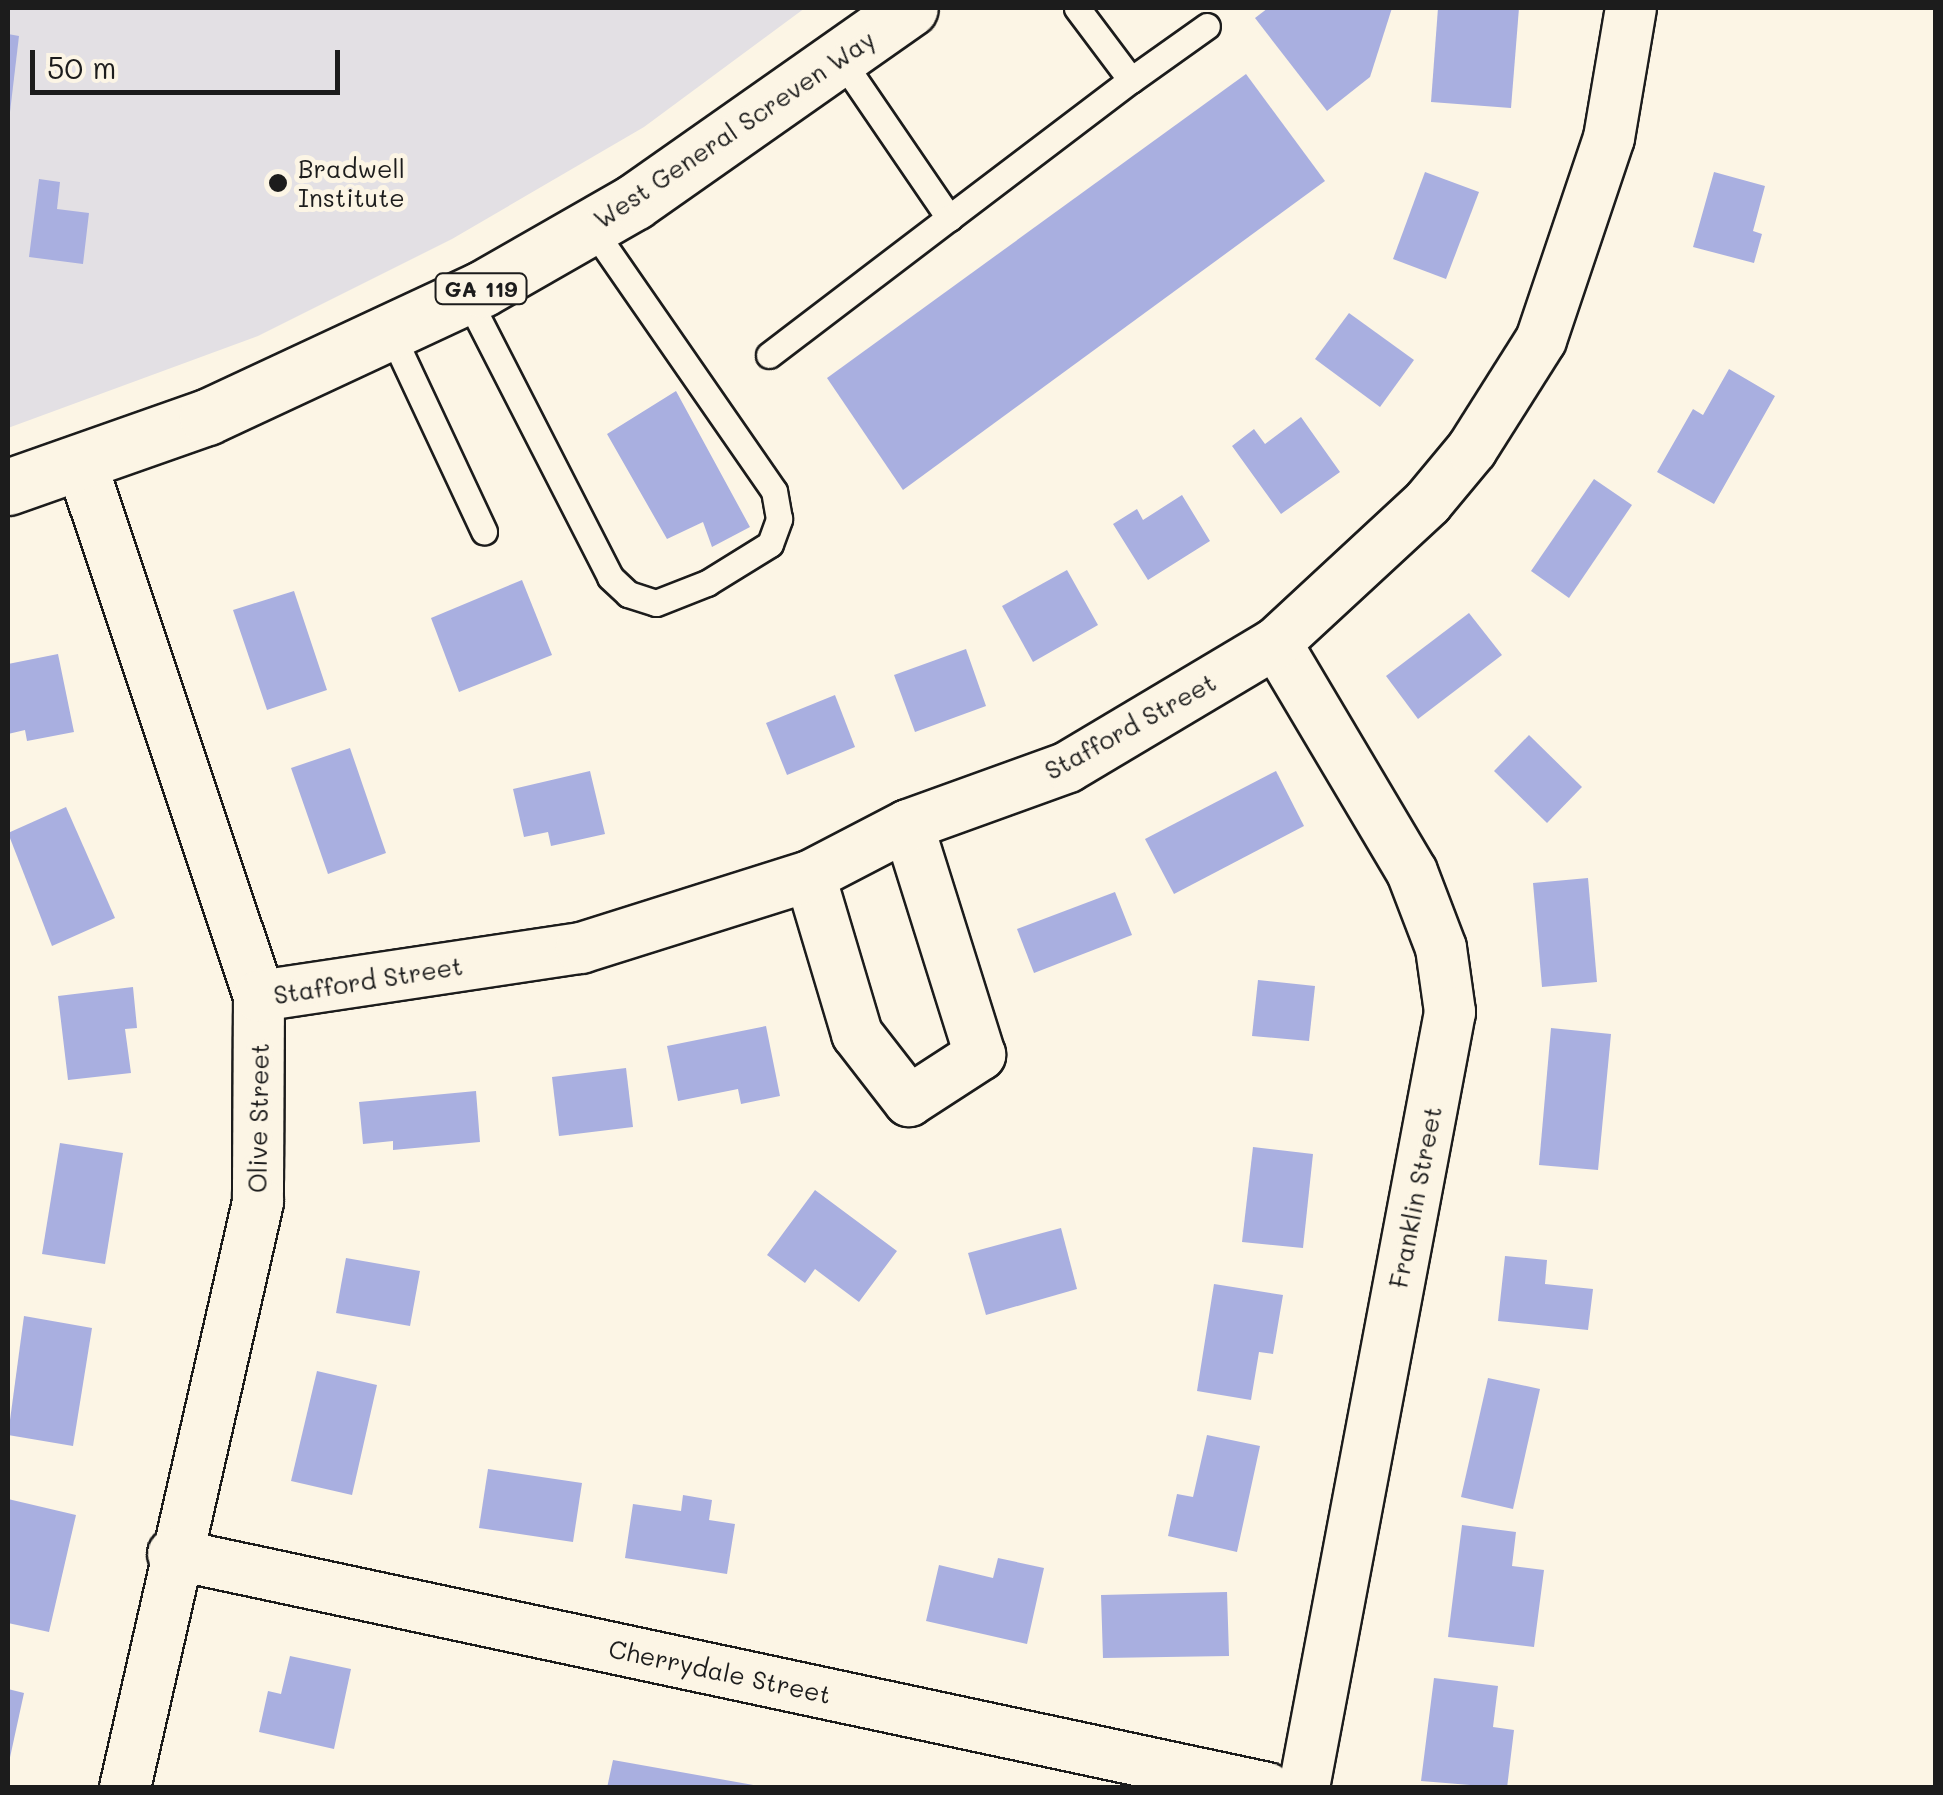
<!DOCTYPE html>
<html>
<head>
<meta charset="utf-8">
<style>
  body { margin:0 }
  #map { position:relative; width:1943px; height:1795px; overflow:hidden; background:#fcf5e5; font-family:Mali,sans-serif }
  div>[style] { position:absolute }
  .built>* { inset:0; background:#e3e0e4 }
  .building>* { inset:0; background:#a9afe0 }
  .roads { filter:drop-shadow(2px 0 #1c1c1c) drop-shadow(-2px 0 #1c1c1c) drop-shadow(0 2px #1c1c1c) drop-shadow(0 -2px #1c1c1c) }
  .lane>* { height:25px; margin:-12.5px; padding:0 12.5px; transform-origin:12.5px; border-radius:12.5px; background:#fcf5e5 }
  .street>* { height:50px; margin:-25px; padding:0 25px; transform-origin:25px; border-radius:25px; background:#fcf5e5 }
  .primary>* { height:55px; margin:-27.5px; padding:0 27.5px; transform-origin:27.5px; border-radius:27.5px; background:#fcf5e5 }
  .dots>* { width:28px; height:28px; translate:-50% -50%; box-sizing:border-box; border:5px solid #fcf5e5; border-radius:50% }
  span { translate:-50% -50%; white-space:nowrap; text-align:center; line-height:1.15; -webkit-text-stroke:10px #fcf5e5; paint-order:stroke }
  .shield-label span { padding:2px 8px; background:#fcf5e5; border:2px solid; border-radius:8px; -webkit-text-stroke-width:0 }
  .shield-label { font-size:22px; color:#1c1c1c; font-weight:700 }
  .street-label { font-size:25px; color:#1c1c1c }
  .poi-label { font-size:25px; color:#1c1c1c }
  .left { translate:0 -50%; text-align:left }
  .frame { position:absolute; inset:0; border:10px solid #1c1c1c; pointer-events:none }
  .scale { position:absolute; left:30px; top:50px; width:310px; height:45px; box-sizing:border-box; border:5px solid #1c1c1c; border-top:0; padding-left:12px; font-size:30px; line-height:35px; white-space:nowrap; color:#1c1c1c; -webkit-text-stroke:8px #fcf5e5; paint-order:stroke }
</style>
</head>
<body>
<div id="map">
  <div class="built">
    <div style="clip-path:polygon(8px 8px,805px 8px,644px 127px,452px 239px,258px 336px,8px 428px)"></div>
  </div>
  <div class="building">
    <div style="clip-path:polygon(1268px 8px,1392px 8px,1370px 77px,1327px 111px,1255px 18px)"></div>
    <div style="clip-path:polygon(1438px 8px,1519px 8px,1511px 108px,1431px 102px)"></div>
    <div style="clip-path:polygon(8px 34px,19px 36px,10px 112px,8px 111px)"></div>
    <div style="clip-path:polygon(1246px 74px,1325px 181px,903px 490px,827px 378px)"></div>
    <div style="clip-path:polygon(1425px 172px,1479px 192px,1446px 279px,1393px 259px)"></div>
    <div style="clip-path:polygon(1714px 172px,1765px 186px,1753px 231px,1762px 234px,1754px 263px,1693px 247px)"></div>
    <div style="clip-path:polygon(39px 179px,60px 182px,57px 209px,89px 213px,83px 264px,29px 257px)"></div>
    <div style="clip-path:polygon(1349px 313px,1414px 360px,1380px 407px,1315px 359px)"></div>
    <div style="clip-path:polygon(1729px 369px,1775px 396px,1714px 504px,1657px 472px,1693px 409px,1703px 415px)"></div>
    <div style="clip-path:polygon(676px 391px,750px 527px,712px 547px,703px 522px,667px 539px,607px 434px)"></div>
    <div style="clip-path:polygon(1301px 417px,1340px 472px,1281px 514px,1232px 446px,1254px 429px,1265px 444px)"></div>
    <div style="clip-path:polygon(1594px 479px,1632px 505px,1569px 598px,1531px 571px)"></div>
    <div style="clip-path:polygon(1182px 495px,1210px 541px,1148px 580px,1113px 524px,1137px 509px,1143px 520px)"></div>
    <div style="clip-path:polygon(1067px 570px,1098px 625px,1033px 662px,1002px 606px)"></div>
    <div style="clip-path:polygon(522px 580px,552px 655px,459px 692px,431px 618px)"></div>
    <div style="clip-path:polygon(294px 591px,327px 690px,267px 710px,233px 610px)"></div>
    <div style="clip-path:polygon(1469px 613px,1502px 655px,1418px 719px,1386px 676px)"></div>
    <div style="clip-path:polygon(966px 649px,986px 706px,915px 732px,894px 675px)"></div>
    <div style="clip-path:polygon(58px 654px,74px 732px,27px 741px,25px 730px,8px 734px,8px 664px)"></div>
    <div style="clip-path:polygon(835px 695px,855px 747px,787px 775px,766px 723px)"></div>
    <div style="clip-path:polygon(1529px 735px,1582px 787px,1547px 823px,1494px 771px)"></div>
    <div style="clip-path:polygon(350px 748px,386px 853px,328px 874px,291px 768px)"></div>
    <div style="clip-path:polygon(590px 771px,605px 834px,551px 846px,548px 832px,524px 837px,513px 789px)"></div>
    <div style="clip-path:polygon(1276px 771px,1304px 826px,1174px 894px,1145px 839px)"></div>
    <div style="clip-path:polygon(66px 807px,115px 918px,52px 946px,8px 833px)"></div>
    <div style="clip-path:polygon(1588px 878px,1597px 982px,1542px 987px,1533px 883px)"></div>
    <div style="clip-path:polygon(1115px 892px,1132px 935px,1034px 973px,1017px 929px)"></div>
    <div style="clip-path:polygon(1258px 980px,1315px 986px,1309px 1041px,1252px 1036px)"></div>
    <div style="clip-path:polygon(133px 987px,137px 1028px,125px 1029px,131px 1073px,68px 1080px,58px 996px)"></div>
    <div style="clip-path:polygon(766px 1026px,780px 1096px,741px 1104px,738px 1089px,678px 1101px,667px 1046px)"></div>
    <div style="clip-path:polygon(1551px 1028px,1611px 1034px,1598px 1170px,1539px 1165px)"></div>
    <div style="clip-path:polygon(626px 1068px,633px 1127px,559px 1136px,552px 1077px)"></div>
    <div style="clip-path:polygon(476px 1091px,480px 1142px,393px 1150px,393px 1141px,363px 1144px,359px 1102px)"></div>
    <div style="clip-path:polygon(60px 1143px,123px 1153px,105px 1264px,42px 1254px)"></div>
    <div style="clip-path:polygon(1253px 1147px,1313px 1154px,1303px 1248px,1242px 1242px)"></div>
    <div style="clip-path:polygon(815px 1190px,897px 1251px,859px 1302px,815px 1269px,805px 1283px,767px 1255px)"></div>
    <div style="clip-path:polygon(1061px 1228px,1077px 1289px,986px 1315px,968px 1253px)"></div>
    <div style="clip-path:polygon(1505px 1256px,1547px 1260px,1545px 1284px,1593px 1289px,1588px 1330px,1498px 1321px)"></div>
    <div style="clip-path:polygon(346px 1258px,420px 1271px,410px 1326px,336px 1313px)"></div>
    <div style="clip-path:polygon(1214px 1284px,1283px 1295px,1273px 1354px,1259px 1352px,1251px 1400px,1197px 1391px)"></div>
    <div style="clip-path:polygon(24px 1316px,92px 1328px,73px 1446px,8px 1435px)"></div>
    <div style="clip-path:polygon(317px 1371px,377px 1385px,352px 1495px,291px 1481px)"></div>
    <div style="clip-path:polygon(1488px 1378px,1540px 1389px,1513px 1509px,1461px 1497px)"></div>
    <div style="clip-path:polygon(1207px 1435px,1260px 1446px,1237px 1552px,1168px 1536px,1177px 1494px,1193px 1497px)"></div>
    <div style="clip-path:polygon(488px 1469px,582px 1483px,573px 1542px,479px 1528px)"></div>
    <div style="clip-path:polygon(683px 1495px,712px 1500px,709px 1520px,735px 1524px,727px 1574px,625px 1558px,633px 1504px,681px 1511px)"></div>
    <div style="clip-path:polygon(8px 1499px,76px 1515px,49px 1632px,8px 1623px)"></div>
    <div style="clip-path:polygon(1462px 1525px,1516px 1532px,1512px 1566px,1544px 1570px,1534px 1647px,1448px 1637px)"></div>
    <div style="clip-path:polygon(998px 1558px,1044px 1568px,1027px 1644px,926px 1621px,939px 1565px,993px 1578px)"></div>
    <div style="clip-path:polygon(1227px 1592px,1229px 1656px,1103px 1658px,1101px 1595px)"></div>
    <div style="clip-path:polygon(290px 1656px,351px 1669px,334px 1749px,259px 1732px,268px 1691px,281px 1694px)"></div>
    <div style="clip-path:polygon(1434px 1678px,1498px 1686px,1493px 1727px,1514px 1730px,1507px 1788px,1421px 1781px)"></div>
    <div style="clip-path:polygon(8px 1689px,24px 1693px,9px 1762px,8px 1762px)"></div>
    <div style="clip-path:polygon(613px 1760px,759px 1786px,759px 1788px,607px 1788px)"></div>
  </div>
  <div class="roads">
    <div class="lane">
      <div style="left:840px;top:58px;width:194px;rotate:55.7deg"></div>
      <div style="left:949px;top:218px;width:228px;rotate:-37.2deg"></div>
      <div style="left:1131px;top:80px;width:90px;rotate:-126.9deg"></div>
      <div style="left:1131px;top:80px;width:93px;rotate:-35.4deg"></div>
      <div style="left:467px;top:297px;width:314px;rotate:62.9deg"></div>
      <div style="left:610px;top:577px;width:25px;rotate:43deg"></div>
      <div style="left:628px;top:594px;width:29px;rotate:18deg"></div>
      <div style="left:656px;top:603px;width:55px;rotate:-21.4deg"></div>
      <div style="left:707px;top:583px;width:74px;rotate:-31.8deg"></div>
      <div style="left:770px;top:544px;width:27px;rotate:-70deg"></div>
      <div style="left:779px;top:519px;width:28px;rotate:-100deg"></div>
      <div style="left:774px;top:491px;width:321px;rotate:-124.7deg"></div>
      <div style="left:392px;top:335px;width:217px;rotate:64.9deg"></div>
      <div style="left:769px;top:355px;width:226px;rotate:-37.3deg"></div>
    </div>
    <div class="street">
      <div style="left:81px;top:463px;width:562px;rotate:71.53deg"></div>
      <div style="left:259px;top:996px;width:206px;rotate:90.3deg"></div>
      <div style="left:258px;top:1202px;width:601px;rotate:102.79deg"></div>
      <div style="left:1276px;top:643px;width:266px;rotate:59.3deg"></div>
      <div style="left:1412px;top:872px;width:81px;rotate:69.1deg"></div>
      <div style="left:1441px;top:948px;width:65px;rotate:82deg"></div>
      <div style="left:1450px;top:1012px;width:790px;rotate:100.66deg"></div>
      <div style="left:810px;top:876px;width:165px;rotate:73.4deg"></div>
      <div style="left:857px;top:1034px;width:85px;rotate:52.2deg"></div>
      <div style="left:909px;top:1101px;width:85px;rotate:-32.9deg"></div>
      <div style="left:980px;top:1055px;width:241px;rotate:-107.4deg"></div>
      <div style="left:259px;top:996px;width:326px;rotate:-8.5deg"></div>
      <div style="left:581px;top:948px;width:240px;rotate:-17.5deg"></div>
      <div style="left:810px;top:876px;width:110px;rotate:-27.5deg"></div>
      <div style="left:908px;top:825px;width:170px;rotate:-19.9deg"></div>
      <div style="left:1068px;top:767px;width:242px;rotate:-30.8deg"></div>
      <div style="left:1276px;top:643px;width:207px;rotate:-42.8deg"></div>
      <div style="left:1428px;top:502px;width:69px;rotate:-50.3deg"></div>
      <div style="left:1472px;top:449px;width:129px;rotate:-57.7deg"></div>
      <div style="left:1541px;top:340px;width:213px;rotate:-71.4deg"></div>
      <div style="left:1609px;top:138px;width:132px;rotate:-80.4deg"></div>
      <div style="left:173px;top:1554px;width:1119px;rotate:12.07deg"></div>
    </div>
    <div class="primary">
      <div style="left:8px;top:487px;width:211px;rotate:-19.4deg"></div>
      <div style="left:207px;top:417px;width:303px;rotate:-25deg"></div>
      <div style="left:482px;top:289px;width:175px;rotate:-29.8deg"></div>
      <div style="left:634px;top:202px;width:337px;rotate:-35.1deg"></div>
    </div>
  </div>
  <div class="dots">
    <div style="left:278px;top:183px;background:#1c1c1c"></div>
  </div>
  <div class="shield-label">
    <span style="left:481px;top:289px">GA 119</span>
  </div>
  <div class="street-label">
    <span style="left:734px;top:129px;rotate:-34deg">West General Screven Way</span>
    <span style="left:1130px;top:726px;rotate:-29deg">Stafford Street</span>
    <span style="left:368px;top:980px;rotate:-9deg">Stafford Street</span>
    <span style="left:258px;top:1118px;rotate:-89deg">Olive Street</span>
    <span style="left:1415px;top:1197px;rotate:-79deg">Franklin Street</span>
    <span style="left:720px;top:1671px;rotate:12deg">Cherrydale Street</span>
  </div>
  <div class="poi-label">
    <span class="left" style="left:298px;top:183px">Bradwell<br>Institute</span>
  </div>
  <div class="frame"></div>
  <div class="scale">50 m</div>
</div>
</body>
</html>
